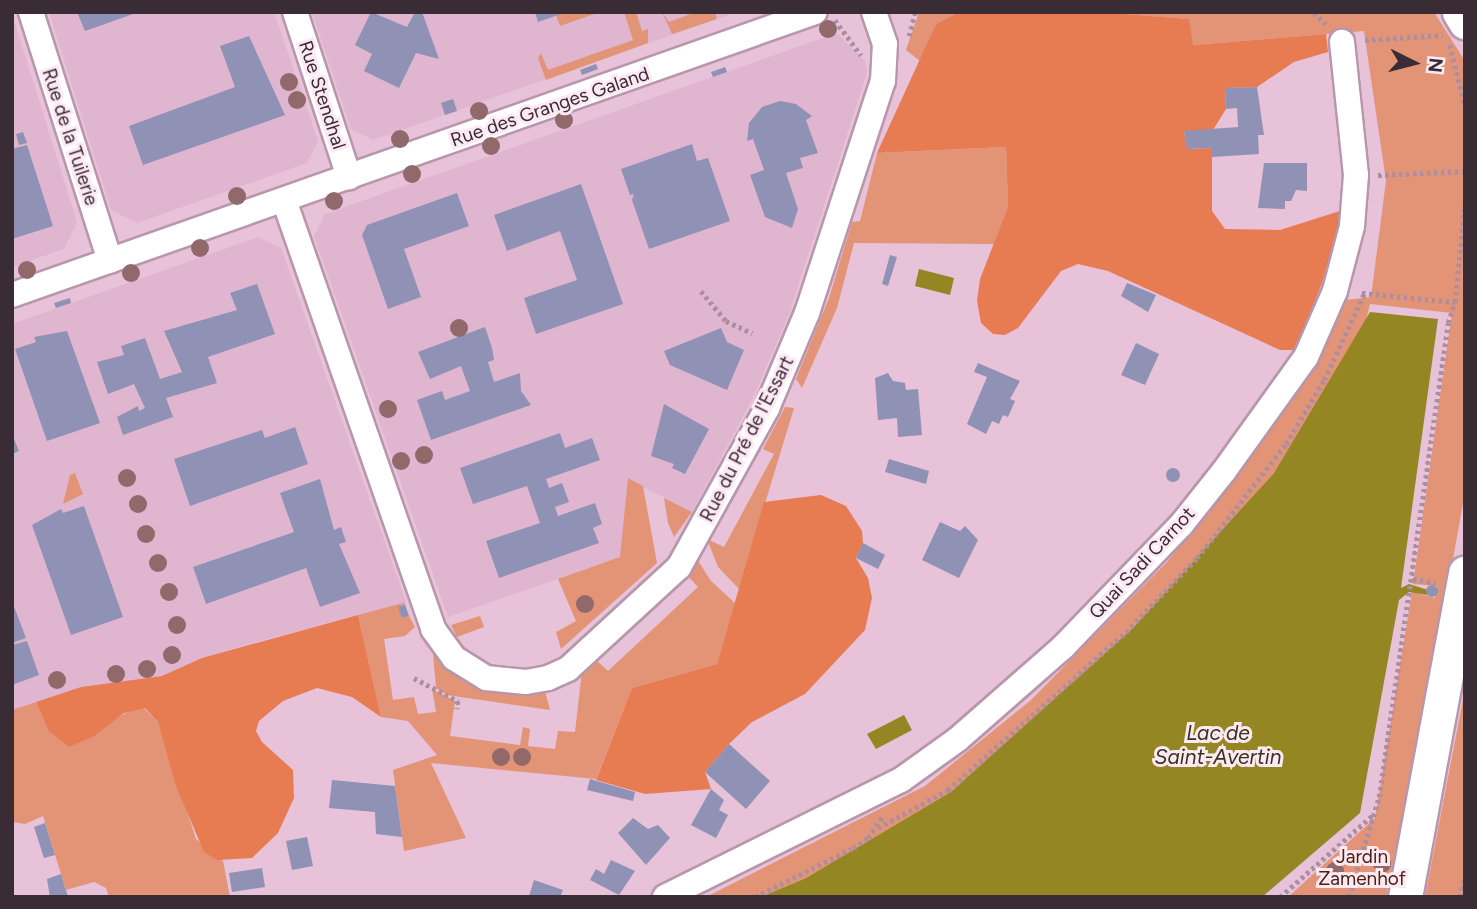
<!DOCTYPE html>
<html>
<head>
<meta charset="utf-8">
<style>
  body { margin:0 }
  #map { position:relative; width:1477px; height:909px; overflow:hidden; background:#e7c2d9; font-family:Figtree,sans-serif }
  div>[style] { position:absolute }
  .built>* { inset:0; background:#e0b5d0 }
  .green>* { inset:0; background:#e39476 }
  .forest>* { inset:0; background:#e77b52 }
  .water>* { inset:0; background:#948622 }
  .building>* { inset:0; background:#8f92b4 }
  .round { border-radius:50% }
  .path>* { height:4.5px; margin-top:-2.25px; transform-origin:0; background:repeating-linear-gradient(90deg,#ab8ea0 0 3.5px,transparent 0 7px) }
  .roads { filter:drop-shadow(2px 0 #b896ab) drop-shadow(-2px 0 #b896ab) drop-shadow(0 2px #b896ab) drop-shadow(0 -2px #b896ab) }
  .street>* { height:24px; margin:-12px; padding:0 12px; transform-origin:12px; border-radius:12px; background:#fff }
  .secondary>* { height:33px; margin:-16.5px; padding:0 16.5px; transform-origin:16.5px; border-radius:16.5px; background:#fff }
  .trees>* { width:18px; height:18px; margin:-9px; border-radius:50%; background:#91696a }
  span { translate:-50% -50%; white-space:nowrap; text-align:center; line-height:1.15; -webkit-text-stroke:6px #fce9f4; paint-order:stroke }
  .street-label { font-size:19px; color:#3a2c34 }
  .park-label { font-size:19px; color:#4b2010 }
  .water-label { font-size:21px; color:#36331e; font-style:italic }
  .frame { position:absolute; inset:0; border:14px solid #3a2c34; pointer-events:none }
  .north { position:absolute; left:1379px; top:28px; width:70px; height:70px; -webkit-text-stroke:5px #fce9f4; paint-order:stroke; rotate:96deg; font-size:19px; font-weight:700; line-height:28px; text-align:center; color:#3a2c34 }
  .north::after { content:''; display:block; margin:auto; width:24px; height:32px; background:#3a2c34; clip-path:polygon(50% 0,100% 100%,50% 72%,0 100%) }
</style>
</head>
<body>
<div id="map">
  <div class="built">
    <div style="clip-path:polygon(49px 12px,274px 12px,318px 141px,307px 163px,137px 223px,111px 210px)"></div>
    <div style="clip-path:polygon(312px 12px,737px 12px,373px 140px,351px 129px)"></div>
    <div style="clip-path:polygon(12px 14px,77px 222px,64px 249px,12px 267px)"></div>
    <div style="clip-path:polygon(837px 33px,865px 61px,867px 73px,789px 314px,754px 396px,692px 512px,628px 479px,621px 557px,448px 617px,314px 236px,325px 214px)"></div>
    <div style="clip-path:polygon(258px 237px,281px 248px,406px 602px,231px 649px,162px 676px,81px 687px,12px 710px,12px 324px)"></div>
  </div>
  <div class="green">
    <div style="clip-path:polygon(565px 12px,600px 12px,560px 26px,556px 15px)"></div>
    <div style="clip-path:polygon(624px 12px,636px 12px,642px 31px,648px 29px,648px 43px,546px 80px,538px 58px,541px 53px,548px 70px,633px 40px)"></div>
    <div style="clip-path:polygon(662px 12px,669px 22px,696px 12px,715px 12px,717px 19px,672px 34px)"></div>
    <div style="clip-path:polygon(919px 12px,959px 12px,936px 24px,920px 61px,906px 50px)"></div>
    <div style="clip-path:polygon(1100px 12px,1434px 12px,1465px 61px,1465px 492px,1399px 860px,1394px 859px,1386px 897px,1288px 897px,1375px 818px,1412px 592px,1435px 598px,1437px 586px,1413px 584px,1452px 313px,1370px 304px,1365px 324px,1274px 473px,1165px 597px,1074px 685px,951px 792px,891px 830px,806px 878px,761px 897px,706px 897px,925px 786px,1031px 700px,1167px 562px,1238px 476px,1315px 362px,1335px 312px,1345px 300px,1371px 297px,1386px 181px,1364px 31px,1192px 45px,1188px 19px)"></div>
    <div style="clip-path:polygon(1006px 147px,1008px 207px,994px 244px,854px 243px,837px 308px,802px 388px,796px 379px,829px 298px,852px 222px,860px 221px,877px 153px)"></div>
    <div style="clip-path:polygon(785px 407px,794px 408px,739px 589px,718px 567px,707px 539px,724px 547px,774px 454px,763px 449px)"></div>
    <div style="clip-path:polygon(75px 473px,83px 494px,63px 504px,70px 475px)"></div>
    <div style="clip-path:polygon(628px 478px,643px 486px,657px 563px,561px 649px,556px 632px,576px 621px,558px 579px,620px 557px)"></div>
    <div style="clip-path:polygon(664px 498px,692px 512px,674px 537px,668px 523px)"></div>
    <div style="clip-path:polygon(697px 559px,711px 581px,735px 603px,717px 664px,632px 688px,596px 779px,431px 763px,466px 838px,404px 851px,393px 770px,437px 755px,408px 721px,381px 717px,358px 615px,406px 602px,399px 607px,402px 618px,409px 616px,415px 627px,405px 636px,384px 639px,393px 700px,414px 697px,418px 714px,436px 712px,432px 689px,455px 701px,450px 736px,520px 745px,523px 727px,530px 729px,528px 746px,555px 749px,558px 731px,575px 732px,582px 671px,594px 658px,608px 671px,698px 587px,686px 574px)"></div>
    <div style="clip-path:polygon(480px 616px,484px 627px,457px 637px,451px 625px)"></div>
    <div style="clip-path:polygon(433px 654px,474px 683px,499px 692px,545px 691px,550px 710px,447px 695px,436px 688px)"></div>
    <div style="clip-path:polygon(1465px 689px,1465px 891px,1463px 897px,1425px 897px)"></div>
    <div style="clip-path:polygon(36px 702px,48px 730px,110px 722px,136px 707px,144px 708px,158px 722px,196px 839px,223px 861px,230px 897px,109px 897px,106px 888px,94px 882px,66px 890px,43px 816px,25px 824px,12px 822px,12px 710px)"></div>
  </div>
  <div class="forest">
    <div style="clip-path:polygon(959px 12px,1100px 12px,1189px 19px,1193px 45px,1326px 34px,1328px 52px,1294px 62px,1257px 87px,1225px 88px,1226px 109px,1213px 130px,1184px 132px,1188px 149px,1212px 148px,1212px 211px,1225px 229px,1280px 230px,1343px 210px,1322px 283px,1295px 350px,1280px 350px,1108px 271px,1078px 264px,1061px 271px,1018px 328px,1005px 335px,993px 334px,981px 323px,977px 301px,980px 279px,1008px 207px,1006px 147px,877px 153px,936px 24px)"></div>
    <div style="clip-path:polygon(821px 495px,846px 506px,862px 531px,863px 543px,856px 558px,868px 578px,872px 598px,865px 630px,805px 694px,752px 722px,729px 744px,705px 772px,711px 789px,645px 794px,596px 780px,632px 688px,717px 664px,764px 502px)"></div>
    <div style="clip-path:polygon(358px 615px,381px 717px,352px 697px,317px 688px,283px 701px,259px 721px,256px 731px,262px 742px,293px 770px,294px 798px,278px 833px,252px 858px,217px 860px,204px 852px,176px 786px,158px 722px,145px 708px,124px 713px,94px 736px,69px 747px,48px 730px,36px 702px,81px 687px,162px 676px,202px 658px)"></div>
  </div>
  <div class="water">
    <div style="clip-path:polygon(919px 269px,954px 278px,950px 295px,915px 286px)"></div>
    <div style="clip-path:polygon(1370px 312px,1438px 319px,1401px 588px,1409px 584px,1428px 590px,1427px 595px,1409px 592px,1399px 600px,1360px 813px,1262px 897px,761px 897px,806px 878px,951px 792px,1133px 628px,1274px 473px)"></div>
    <div style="clip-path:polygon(904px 715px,912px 730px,876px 749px,867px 734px)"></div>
  </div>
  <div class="building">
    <div style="clip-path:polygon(77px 12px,139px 12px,85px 31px)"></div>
    <div style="clip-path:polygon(371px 12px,407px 27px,415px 12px,422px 12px,439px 59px,416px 53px,399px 88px,364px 71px,372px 54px,355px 45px)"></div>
    <div style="clip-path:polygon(535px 12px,564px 12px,564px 13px,538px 22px)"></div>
    <div style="clip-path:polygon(249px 36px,285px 115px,143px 165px,129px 126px,235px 87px,220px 46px)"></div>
    <div style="clip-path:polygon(596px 64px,598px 69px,582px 75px,580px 70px)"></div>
    <div style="clip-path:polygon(725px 67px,727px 72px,713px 77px,711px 72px)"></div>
    <div style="clip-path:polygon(1257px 87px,1264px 135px,1258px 135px,1259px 154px,1212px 157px,1212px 148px,1187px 149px,1184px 131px,1238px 127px,1237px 108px,1226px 109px,1225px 88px)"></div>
    <div style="clip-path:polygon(453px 99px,457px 111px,445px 115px,441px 103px)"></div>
    <div style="clip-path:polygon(780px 101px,796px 104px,812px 116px,806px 120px,818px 153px,800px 158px,803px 168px,786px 173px,798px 209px,792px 228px,765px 217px,750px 175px,764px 170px,753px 139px,747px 141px,749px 123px,762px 107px)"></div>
    <div style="clip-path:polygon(23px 132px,27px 143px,19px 145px,16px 134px)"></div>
    <div style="clip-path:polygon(692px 144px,697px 161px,708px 158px,730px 221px,649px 249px,632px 200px,634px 194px,630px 195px,621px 169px)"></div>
    <div style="clip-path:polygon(27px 145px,53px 226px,12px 239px,12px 149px)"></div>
    <div style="clip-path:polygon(1264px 163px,1307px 163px,1307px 191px,1296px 190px,1291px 201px,1285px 201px,1285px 209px,1258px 208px)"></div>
    <div style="clip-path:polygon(581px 184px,623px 304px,536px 334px,524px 298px,577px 280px,560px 231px,507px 251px,494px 215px)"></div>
    <div style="clip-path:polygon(457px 193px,469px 226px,404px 249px,421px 297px,388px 309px,362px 235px,367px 225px)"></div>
    <div style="clip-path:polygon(890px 255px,897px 257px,888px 286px,882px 284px)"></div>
    <div style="clip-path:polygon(1127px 283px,1156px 295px,1148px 312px,1121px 296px)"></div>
    <div style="clip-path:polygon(257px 284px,275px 334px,208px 357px,217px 383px,166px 398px,173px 417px,123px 435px,117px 417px,138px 406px,139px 411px,145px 408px,134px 384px,108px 394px,97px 362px,124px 355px,121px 346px,145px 338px,160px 379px,182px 372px,164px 331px,237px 310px,230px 293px)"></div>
    <div style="clip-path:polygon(70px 298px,71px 303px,56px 308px,54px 303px)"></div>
    <div style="clip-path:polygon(485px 327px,492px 348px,494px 360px,488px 362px,494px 382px,520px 373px,521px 391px,531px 405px,431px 440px,417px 400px,442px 391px,445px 400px,470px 391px,461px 366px,430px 379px,418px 352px)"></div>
    <div style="clip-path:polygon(721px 328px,727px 342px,744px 350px,727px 390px,670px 365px,664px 351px)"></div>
    <div style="clip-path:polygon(67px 331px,100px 423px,47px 441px,15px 349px,36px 342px,34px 337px)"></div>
    <div style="clip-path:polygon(1136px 343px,1159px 354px,1145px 385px,1121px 375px)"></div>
    <div style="clip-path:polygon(978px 363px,1020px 381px,1010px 399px,1015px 401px,1008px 417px,1003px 415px,999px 424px,992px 421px,986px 434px,967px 424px,987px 377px,974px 372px)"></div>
    <div style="clip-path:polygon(888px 373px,893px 381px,905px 383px,906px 390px,918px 389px,922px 435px,898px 437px,897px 418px,878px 420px,875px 378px)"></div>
    <div style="clip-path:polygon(664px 404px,709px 429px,685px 474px,672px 468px,674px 464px,651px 456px)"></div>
    <div style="clip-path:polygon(295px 427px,308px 464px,190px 506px,174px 459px,262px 430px,265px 438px)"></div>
    <div style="clip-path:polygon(560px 433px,565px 448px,592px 438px,600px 460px,546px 479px,549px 488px,562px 483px,569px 502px,555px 507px,558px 516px,595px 503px,602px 524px,593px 528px,599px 543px,499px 578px,486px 541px,540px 523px,527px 486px,473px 504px,460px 468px)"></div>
    <div style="clip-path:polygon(12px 434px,19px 451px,12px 454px)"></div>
    <div style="clip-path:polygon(889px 459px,929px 471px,926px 484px,885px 472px)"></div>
    <div class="round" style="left:1166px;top:468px;width:14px;height:14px"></div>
    <div style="clip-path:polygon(320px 479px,334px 530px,341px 527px,346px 542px,339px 544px,360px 593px,320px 607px,306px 568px,206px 604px,193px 567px,294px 532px,280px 493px)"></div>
    <div style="clip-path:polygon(84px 506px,123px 617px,71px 635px,32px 525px,61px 509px,63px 513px)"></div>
    <div style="clip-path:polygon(940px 522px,960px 531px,965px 526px,978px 540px,959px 578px,922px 560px)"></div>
    <div style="clip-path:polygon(863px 543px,885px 555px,878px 569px,856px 558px)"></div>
    <div class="round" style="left:1426px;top:585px;width:12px;height:12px"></div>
    <div style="clip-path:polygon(12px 601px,26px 638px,12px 643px)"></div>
    <div style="clip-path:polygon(405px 604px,409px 616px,402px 618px,398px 607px)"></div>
    <div style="clip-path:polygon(27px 641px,39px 675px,12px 685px,12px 645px)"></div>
    <div style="clip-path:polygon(729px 744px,770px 781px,746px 809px,705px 772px)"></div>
    <div style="clip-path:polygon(590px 779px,635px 792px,633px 801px,587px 790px)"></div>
    <div style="clip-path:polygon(332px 780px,395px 786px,402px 837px,376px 834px,375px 812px,329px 808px)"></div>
    <div style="clip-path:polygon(711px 789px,724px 800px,719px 810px,728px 815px,716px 838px,691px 825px)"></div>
    <div style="clip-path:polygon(633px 818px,648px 829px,658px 825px,670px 838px,646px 865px,618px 833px)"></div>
    <div style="clip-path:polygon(45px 823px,55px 855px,44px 858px,34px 827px)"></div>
    <div style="clip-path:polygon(307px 837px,313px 866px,292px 870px,286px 841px)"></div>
    <div style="clip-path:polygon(611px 860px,635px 871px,619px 895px,590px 880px,596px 869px,604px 874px)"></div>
    <div style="clip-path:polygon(262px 868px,265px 887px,232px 892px,229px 873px)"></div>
    <div style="clip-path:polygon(61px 874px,68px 897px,50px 897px,47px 879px)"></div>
    <div style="clip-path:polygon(534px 880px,563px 890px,560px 897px,529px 896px)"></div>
  </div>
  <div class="path">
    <div style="left:1314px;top:12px;width:20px;rotate:45deg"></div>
    <div style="left:835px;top:20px;width:44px;rotate:53.4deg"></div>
    <div style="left:909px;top:36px;width:25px;rotate:-76deg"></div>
    <div style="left:1365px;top:40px;width:78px;rotate:-3.7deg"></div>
    <div style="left:1450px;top:45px;width:63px;rotate:76.2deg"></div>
    <div style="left:1378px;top:175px;width:87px;rotate:-2.6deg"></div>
    <div style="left:701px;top:291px;width:39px;rotate:50deg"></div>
    <div style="left:726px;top:321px;width:29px;rotate:25deg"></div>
    <div style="left:1362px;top:293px;width:93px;rotate:5.5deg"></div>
    <div style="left:1413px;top:579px;width:23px;rotate:10deg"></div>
    <div style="left:414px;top:678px;width:50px;rotate:27.6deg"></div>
    <div style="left:458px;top:701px;width:8px;rotate:97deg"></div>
    <div style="left:878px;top:828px;width:80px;rotate:-28.5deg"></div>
    <div style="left:948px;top:790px;width:238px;rotate:-41.6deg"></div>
    <div style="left:1126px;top:632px;width:103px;rotate:-46.2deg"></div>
    <div style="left:1197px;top:558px;width:145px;rotate:-52deg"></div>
    <div style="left:1286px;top:444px;width:74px;rotate:-59.3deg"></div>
    <div style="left:1324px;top:380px;width:95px;rotate:-65.1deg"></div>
    <div style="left:755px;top:897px;width:110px;rotate:-26.6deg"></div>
    <div style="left:853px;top:848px;width:18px;rotate:-34deg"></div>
    <div style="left:868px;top:838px;width:25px;rotate:-56deg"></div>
    <div style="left:1280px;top:897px;width:124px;rotate:-41.4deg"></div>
    <div style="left:1349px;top:897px;width:104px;rotate:-73.3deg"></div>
    <div style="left:1379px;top:797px;width:479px;rotate:-81.7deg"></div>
    <div style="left:1448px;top:323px;width:22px;rotate:-72deg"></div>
    <div style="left:1455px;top:302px;width:103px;rotate:-84.5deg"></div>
    <div style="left:1460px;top:897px;width:23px;rotate:-77deg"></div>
  </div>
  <div class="roads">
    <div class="street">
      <div style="left:31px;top:12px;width:261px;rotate:72.4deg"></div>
      <div style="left:295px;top:12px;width:174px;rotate:71.9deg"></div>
      <div style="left:284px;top:200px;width:454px;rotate:70.8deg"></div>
      <div style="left:433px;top:629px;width:36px;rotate:54deg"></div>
      <div style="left:454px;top:658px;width:38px;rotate:32deg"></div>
      <div style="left:486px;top:678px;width:40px;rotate:5.7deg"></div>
      <div style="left:526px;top:682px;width:22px;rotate:-10deg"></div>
      <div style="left:548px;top:678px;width:22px;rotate:-24deg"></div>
      <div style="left:568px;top:669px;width:151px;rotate:-42.6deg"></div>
      <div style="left:679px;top:567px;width:182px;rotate:-61deg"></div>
      <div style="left:767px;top:408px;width:103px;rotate:-67.2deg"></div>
      <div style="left:807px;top:313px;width:244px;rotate:-71.9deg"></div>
      <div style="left:883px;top:81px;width:37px;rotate:-87deg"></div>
      <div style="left:885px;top:44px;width:34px;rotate:-109deg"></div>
      <div style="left:12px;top:295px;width:851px;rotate:-19.41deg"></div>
      <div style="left:665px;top:897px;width:263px;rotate:-26.4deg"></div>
      <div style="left:901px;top:780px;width:70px;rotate:-35.7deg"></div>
      <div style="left:958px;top:739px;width:140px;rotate:-41.2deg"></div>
      <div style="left:1063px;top:647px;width:170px;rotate:-46deg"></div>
      <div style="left:1181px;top:525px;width:69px;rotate:-51.5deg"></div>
      <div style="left:1224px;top:471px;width:140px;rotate:-54.3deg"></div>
      <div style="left:1306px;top:357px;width:72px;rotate:-66.3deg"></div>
      <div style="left:1335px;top:291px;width:67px;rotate:-75.3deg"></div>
      <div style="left:1352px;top:226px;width:51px;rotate:-85.5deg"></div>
      <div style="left:1356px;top:175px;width:134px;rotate:-96deg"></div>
    </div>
    <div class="secondary">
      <div style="left:1459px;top:12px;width:12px;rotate:59deg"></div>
      <div style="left:1405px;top:897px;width:330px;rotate:-79.5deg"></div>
    </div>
  </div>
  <div class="trees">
    <div style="left:828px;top:29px"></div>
    <div style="left:289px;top:82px"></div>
    <div style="left:297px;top:100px"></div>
    <div style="left:479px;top:111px"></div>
    <div style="left:564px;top:120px"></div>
    <div style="left:400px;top:139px"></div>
    <div style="left:491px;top:146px"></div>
    <div style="left:412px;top:174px"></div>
    <div style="left:237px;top:196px"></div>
    <div style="left:334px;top:201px"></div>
    <div style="left:200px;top:248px"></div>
    <div style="left:27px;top:270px"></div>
    <div style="left:131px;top:273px"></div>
    <div style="left:459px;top:328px"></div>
    <div style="left:388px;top:409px"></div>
    <div style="left:424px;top:455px"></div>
    <div style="left:401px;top:461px"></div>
    <div style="left:127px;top:478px"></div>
    <div style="left:138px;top:504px"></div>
    <div style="left:146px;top:534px"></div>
    <div style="left:158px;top:563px"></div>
    <div style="left:169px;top:592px"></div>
    <div style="left:585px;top:604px"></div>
    <div style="left:177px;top:625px"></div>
    <div style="left:172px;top:655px"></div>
    <div style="left:147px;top:669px"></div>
    <div style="left:116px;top:674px"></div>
    <div style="left:57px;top:680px"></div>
    <div style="left:501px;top:757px"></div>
    <div style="left:522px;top:757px"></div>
    <div style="left:1382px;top:864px"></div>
    <div style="left:1335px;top:871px"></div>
  </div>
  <div class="street-label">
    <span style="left:322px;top:95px;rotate:72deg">Rue Stendhal</span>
    <span style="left:550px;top:107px;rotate:-19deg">Rue des Granges Galand</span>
    <span style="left:70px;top:137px;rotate:72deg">Rue de la Tuilerie</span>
    <span style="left:747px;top:439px;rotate:-63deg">Rue du Pré de l'Essart</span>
    <span style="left:1142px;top:563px;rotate:-47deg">Quai Sadi Carnot</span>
  </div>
  <div class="park-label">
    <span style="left:1362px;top:868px">Jardin<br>Zamenhof</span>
  </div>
  <div class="water-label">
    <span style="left:1218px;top:745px">Lac de<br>Saint-Avertin</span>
  </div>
  <div class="frame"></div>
  <div class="north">N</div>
</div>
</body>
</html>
